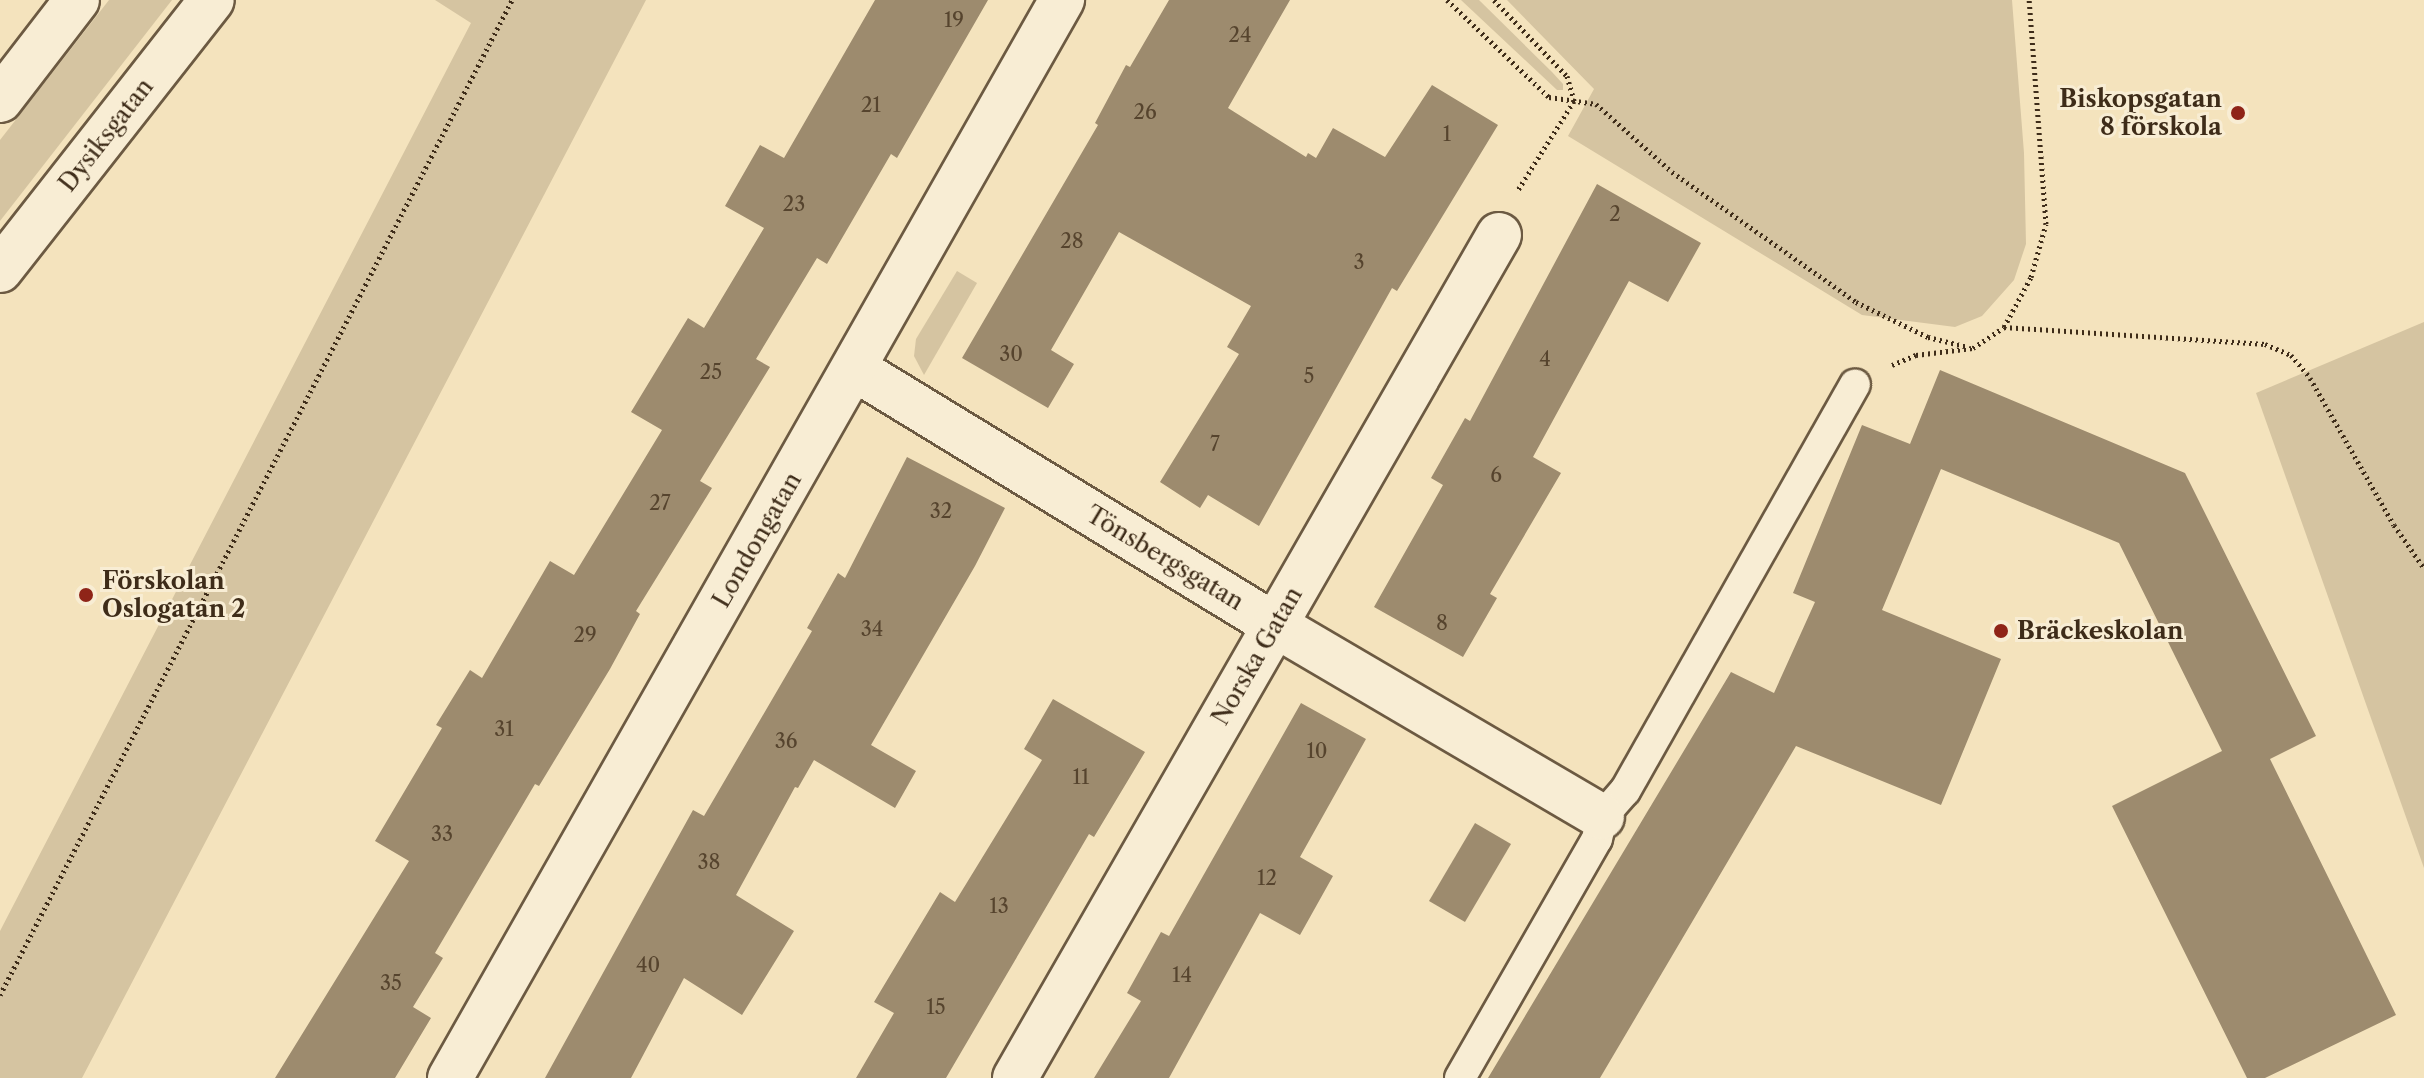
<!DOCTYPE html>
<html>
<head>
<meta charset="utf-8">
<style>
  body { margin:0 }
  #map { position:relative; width:2424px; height:1078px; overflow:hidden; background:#f4e3bd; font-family:"Libre Caslon Text",serif }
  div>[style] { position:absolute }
  .green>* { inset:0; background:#d5c4a1 }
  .building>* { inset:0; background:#9d8b6e }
  .path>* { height:5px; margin-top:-2.5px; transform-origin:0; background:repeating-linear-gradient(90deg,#3e2c19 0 2px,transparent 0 6px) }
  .roads { filter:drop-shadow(2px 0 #6c5a42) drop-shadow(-2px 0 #6c5a42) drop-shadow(0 2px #6c5a42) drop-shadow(0 -2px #6c5a42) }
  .lane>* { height:30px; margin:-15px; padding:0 15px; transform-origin:15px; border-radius:15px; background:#f8edd4 }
  .street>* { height:44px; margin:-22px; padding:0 22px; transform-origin:22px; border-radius:22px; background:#f8edd4 }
  .dots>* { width:22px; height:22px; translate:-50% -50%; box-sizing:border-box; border:4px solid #f8edd4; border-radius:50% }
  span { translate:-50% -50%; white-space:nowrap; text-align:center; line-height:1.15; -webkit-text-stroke:6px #f8edd4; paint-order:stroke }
  .number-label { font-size:20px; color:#56442e }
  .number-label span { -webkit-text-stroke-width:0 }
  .poi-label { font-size:24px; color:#3e2c19; font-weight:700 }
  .right { translate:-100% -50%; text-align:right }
  .left { translate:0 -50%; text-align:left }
  .street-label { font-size:24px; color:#3e2c19 }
</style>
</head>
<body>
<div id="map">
  <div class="green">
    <div style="clip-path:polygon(109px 0,172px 0,0 221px,0 140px)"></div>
    <div style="clip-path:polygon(435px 0,646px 0,82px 1078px,0 1078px,0 931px,471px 23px)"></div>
    <div style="clip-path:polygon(1461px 0,1479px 0,1552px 72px,1563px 84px,1563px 90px,1557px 90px)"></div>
    <div style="clip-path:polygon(1507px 0,2012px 0,2024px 153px,2026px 244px,2014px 280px,1982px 316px,1955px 327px,1862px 315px,1568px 136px,1594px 89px)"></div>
    <div style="clip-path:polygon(957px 271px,977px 283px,924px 375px,914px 356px,916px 339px)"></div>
    <div style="clip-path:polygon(2424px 322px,2424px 868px,2256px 393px)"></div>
  </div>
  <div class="building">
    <div style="clip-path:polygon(875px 0,988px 0,897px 158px,891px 154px,827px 264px,817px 258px,756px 359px,770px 367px,700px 481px,712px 488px,636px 611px,640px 614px,610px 669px,539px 786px,535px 784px,435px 953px,443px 958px,413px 1007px,431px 1018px,395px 1078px,275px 1078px,409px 861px,375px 841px,442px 728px,436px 725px,470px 670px,482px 678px,550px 561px,574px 575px,662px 430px,631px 412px,688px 318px,704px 328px,764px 228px,725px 206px,760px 145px,784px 158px)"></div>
    <div style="clip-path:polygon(1169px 0,1290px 0,1228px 108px,1306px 157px,1308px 153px,1316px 158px,1333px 128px,1385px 157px,1432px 85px,1498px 125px,1397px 291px,1392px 288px,1259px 526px,1208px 495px,1200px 508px,1160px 482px,1239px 354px,1227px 347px,1251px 306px,1119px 232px,1051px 350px,1074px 364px,1048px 408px,962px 358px,1098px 125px,1095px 123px,1126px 65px,1130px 67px)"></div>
    <div style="clip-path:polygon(1597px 184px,1701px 243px,1668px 302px,1629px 281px,1533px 457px,1561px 473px,1490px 594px,1497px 598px,1463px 657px,1374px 607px,1443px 485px,1431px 478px,1465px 418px,1470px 421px)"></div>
    <div style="clip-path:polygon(1940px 370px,2185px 473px,2316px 736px,2270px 759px,2396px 1015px,2265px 1078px,2247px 1078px,2112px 806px,2222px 751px,2119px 543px,1941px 469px,1882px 610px,2001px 659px,1941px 805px,1796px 746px,1600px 1078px,1488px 1078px,1731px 672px,1774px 693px,1815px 602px,1793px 593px,1862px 425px,1910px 444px)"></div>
    <div style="clip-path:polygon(907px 457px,1005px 508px,975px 566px,871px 745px,916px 771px,895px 808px,814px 760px,798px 788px,795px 787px,736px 895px,794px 931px,742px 1015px,684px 978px,631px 1078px,545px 1078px,693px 810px,704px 816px,812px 631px,807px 628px,838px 573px,845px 578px)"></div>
    <div style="clip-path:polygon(1053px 699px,1145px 752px,1094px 837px,1089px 834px,946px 1078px,856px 1078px,894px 1013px,874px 1002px,940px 892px,955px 902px,1042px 760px,1024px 749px)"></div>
    <div style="clip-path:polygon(1301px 703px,1366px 739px,1300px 857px,1333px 876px,1300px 935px,1260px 913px,1169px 1078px,1094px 1078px,1141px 1001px,1127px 993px,1161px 932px,1169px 936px)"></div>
    <div style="clip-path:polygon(1475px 823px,1511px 844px,1465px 922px,1429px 901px)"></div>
  </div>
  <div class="path">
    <div style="left:1447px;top:0;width:141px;rotate:43.6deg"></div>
    <div style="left:1549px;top:97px;width:48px;rotate:8.5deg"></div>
    <div style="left:1596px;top:104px;width:102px;rotate:41.8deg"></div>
    <div style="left:1672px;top:172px;width:225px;rotate:35.2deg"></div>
    <div style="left:1856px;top:302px;width:80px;rotate:25.9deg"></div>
    <div style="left:1928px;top:337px;width:41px;rotate:14deg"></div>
    <div style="left:1494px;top:0;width:105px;rotate:46.2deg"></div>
    <div style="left:1567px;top:76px;width:26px;rotate:74deg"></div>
    <div style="left:1574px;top:101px;width:105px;rotate:122.2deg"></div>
    <div style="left:2004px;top:327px;width:57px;rotate:-61.6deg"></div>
    <div style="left:2031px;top:277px;width:55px;rotate:-74.2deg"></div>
    <div style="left:2046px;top:224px;width:225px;rotate:-94.3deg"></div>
    <div style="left:1892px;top:365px;width:26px;rotate:-23deg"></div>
    <div style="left:1916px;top:355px;width:57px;rotate:-7deg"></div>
    <div style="left:1973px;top:348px;width:37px;rotate:-34deg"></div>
    <div style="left:2004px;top:327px;width:262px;rotate:3.7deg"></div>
    <div style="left:2265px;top:344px;width:28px;rotate:23deg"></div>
    <div style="left:2291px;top:355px;width:30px;rotate:50deg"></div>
    <div style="left:2310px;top:378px;width:169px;rotate:60.3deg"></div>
    <div style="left:2394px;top:525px;width:52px;rotate:55.1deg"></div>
    <div style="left:0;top:995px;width:1119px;rotate:-62.77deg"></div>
  </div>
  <div class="roads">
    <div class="lane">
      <div style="left:1460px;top:1078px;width:275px;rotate:-60.2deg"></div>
      <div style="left:1597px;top:839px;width:23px;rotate:-77deg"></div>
      <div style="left:1602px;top:817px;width:35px;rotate:-49deg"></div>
      <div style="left:1625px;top:791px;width:467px;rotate:-60.5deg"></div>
    </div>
    <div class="street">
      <div style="left:0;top:100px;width:126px;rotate:-52.4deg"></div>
      <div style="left:0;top:270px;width:343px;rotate:-51.9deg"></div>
      <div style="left:855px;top:369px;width:492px;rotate:31.4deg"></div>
      <div style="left:1275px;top:625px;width:379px;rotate:30.4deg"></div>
      <div style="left:450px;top:1078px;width:1240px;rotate:-60.42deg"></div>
      <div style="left:1015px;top:1078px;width:972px;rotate:-60.14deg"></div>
    </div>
  </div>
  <div class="dots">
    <div style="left:2238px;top:113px;background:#8f2418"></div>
    <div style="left:86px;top:595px;background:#8f2418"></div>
    <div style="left:2001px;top:631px;background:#8f2418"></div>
  </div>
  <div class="number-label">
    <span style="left:954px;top:20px">19</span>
    <span style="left:1240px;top:35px">24</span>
    <span style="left:871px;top:105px">21</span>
    <span style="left:1145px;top:112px">26</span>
    <span style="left:1447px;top:134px">1</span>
    <span style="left:794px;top:204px">23</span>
    <span style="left:1615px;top:214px">2</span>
    <span style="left:1072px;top:241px">28</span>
    <span style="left:1359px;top:262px">3</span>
    <span style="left:1011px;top:354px">30</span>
    <span style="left:1545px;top:359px">4</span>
    <span style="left:711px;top:372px">25</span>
    <span style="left:1309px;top:376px">5</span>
    <span style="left:1215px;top:444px">7</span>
    <span style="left:1496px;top:475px">6</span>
    <span style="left:660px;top:503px">27</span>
    <span style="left:941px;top:511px">32</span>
    <span style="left:1442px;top:623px">8</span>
    <span style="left:872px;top:629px">34</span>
    <span style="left:585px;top:635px">29</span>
    <span style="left:504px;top:729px">31</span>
    <span style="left:786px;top:741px">36</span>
    <span style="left:1317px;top:751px">10</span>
    <span style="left:1081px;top:777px">11</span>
    <span style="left:442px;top:834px">33</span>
    <span style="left:709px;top:862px">38</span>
    <span style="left:1267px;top:878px">12</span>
    <span style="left:999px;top:906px">13</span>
    <span style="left:648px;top:965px">40</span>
    <span style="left:1182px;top:975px">14</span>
    <span style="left:391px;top:983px">35</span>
    <span style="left:936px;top:1007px">15</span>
  </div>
  <div class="poi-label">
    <span class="right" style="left:2222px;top:113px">Biskopsgatan<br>8 förskola</span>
    <span class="left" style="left:102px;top:595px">Förskolan<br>Oslogatan 2</span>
    <span class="left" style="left:2017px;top:631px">Bräckeskolan</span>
  </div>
  <div class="street-label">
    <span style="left:106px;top:135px;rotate:-52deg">Dysiksgatan</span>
    <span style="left:757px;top:540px;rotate:-60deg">Londongatan</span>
    <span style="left:1165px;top:558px;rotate:31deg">Tönsbergsgatan</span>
    <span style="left:1257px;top:656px;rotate:-60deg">Norska Gatan</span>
  </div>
</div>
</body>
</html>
